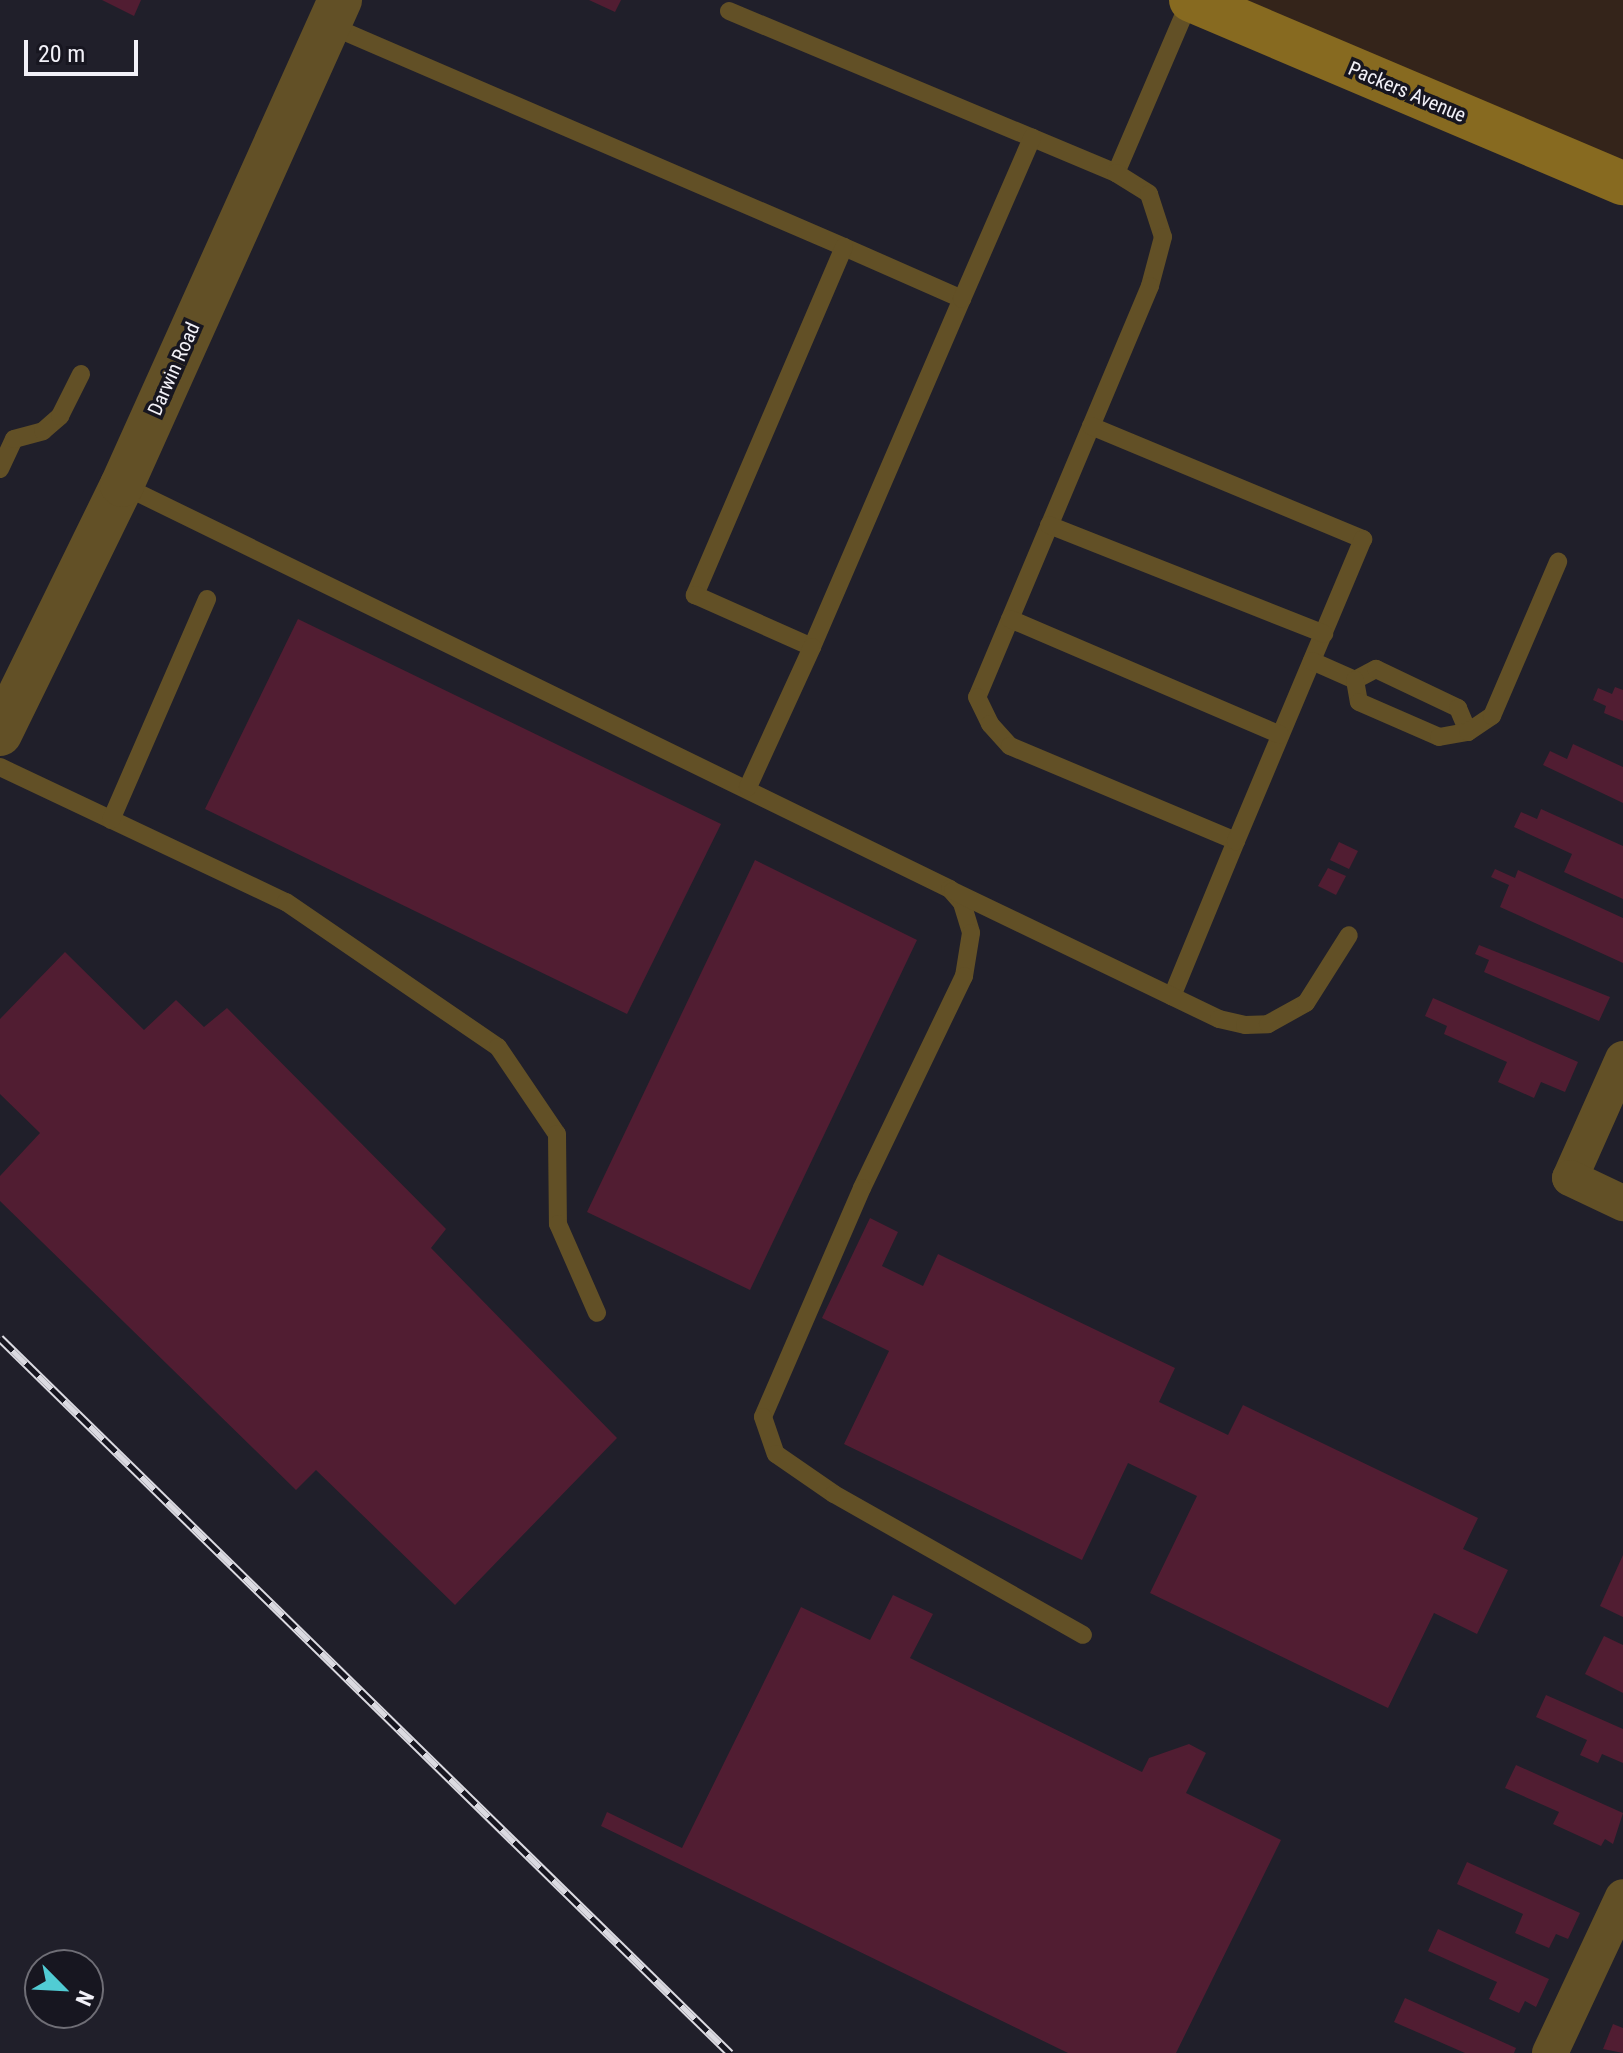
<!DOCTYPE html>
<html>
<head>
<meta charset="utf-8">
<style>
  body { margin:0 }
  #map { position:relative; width:1623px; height:2053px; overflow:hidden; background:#201f2a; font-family:"Roboto Condensed",sans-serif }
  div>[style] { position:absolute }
  .commercial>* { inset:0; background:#34241a }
  .building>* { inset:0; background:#511d32 }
  .service>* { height:18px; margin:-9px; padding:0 9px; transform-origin:9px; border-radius:9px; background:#625026 }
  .minor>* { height:36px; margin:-18px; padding:0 18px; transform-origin:18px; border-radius:18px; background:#625026 }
  .tertiary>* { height:44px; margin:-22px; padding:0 22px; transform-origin:22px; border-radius:22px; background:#625026 }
  .secondary>* { height:44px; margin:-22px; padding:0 22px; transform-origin:22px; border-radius:22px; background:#876a20 }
  .rail>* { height:9px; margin-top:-4.5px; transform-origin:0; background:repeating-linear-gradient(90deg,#171620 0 18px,#dbdae1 0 36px); box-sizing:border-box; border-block:2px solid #dbdae1 }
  span { translate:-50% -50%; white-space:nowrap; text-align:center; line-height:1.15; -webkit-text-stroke:7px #171620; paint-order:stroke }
  .street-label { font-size:20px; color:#f2f1f8 }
  .north { position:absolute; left:24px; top:1949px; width:80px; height:80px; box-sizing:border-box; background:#171620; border:2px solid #6f6e76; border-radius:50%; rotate:114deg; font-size:22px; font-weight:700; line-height:32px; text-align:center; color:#f2f1f8 }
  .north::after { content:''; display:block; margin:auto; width:28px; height:36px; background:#51ccd4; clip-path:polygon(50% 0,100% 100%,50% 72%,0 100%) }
  .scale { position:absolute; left:24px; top:40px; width:114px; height:36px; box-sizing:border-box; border:4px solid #f2f1f8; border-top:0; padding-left:10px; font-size:24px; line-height:28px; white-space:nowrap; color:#f2f1f8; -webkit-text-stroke:6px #171620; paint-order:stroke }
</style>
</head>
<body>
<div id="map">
  <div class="commercial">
    <div style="clip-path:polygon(1191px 0,1623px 0,1623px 183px)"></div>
  </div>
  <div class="building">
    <div style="clip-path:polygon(102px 0,141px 0,134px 16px)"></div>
    <div style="clip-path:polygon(589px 0,621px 0,615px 12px)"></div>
    <div style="clip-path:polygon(298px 619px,721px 824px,627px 1014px,205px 809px)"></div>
    <div style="clip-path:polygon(1615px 687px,1623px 690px,1623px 721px,1604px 713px,1606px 706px,1593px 700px,1598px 688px,1612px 694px)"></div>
    <div style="clip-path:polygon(1573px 744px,1623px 767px,1623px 803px,1543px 765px,1550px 751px,1567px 759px)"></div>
    <div style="clip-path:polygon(1541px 809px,1623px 846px,1623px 899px,1564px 872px,1572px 854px,1514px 827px,1521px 812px,1537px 819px)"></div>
    <div style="clip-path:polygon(1339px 842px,1358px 851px,1349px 869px,1330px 860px)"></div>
    <div style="clip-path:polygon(755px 860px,917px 940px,750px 1290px,587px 1212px)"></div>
    <div style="clip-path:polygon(1328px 868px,1346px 876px,1336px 895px,1318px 886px)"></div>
    <div style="clip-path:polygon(1495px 869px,1515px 878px,1518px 870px,1623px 918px,1623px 963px,1500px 907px,1509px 885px,1491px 877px)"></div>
    <div style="clip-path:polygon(1479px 945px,1610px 997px,1599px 1021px,1484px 972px,1489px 960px,1475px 954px)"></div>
    <div style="clip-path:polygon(65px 952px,144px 1030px,176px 1000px,204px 1027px,227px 1008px,446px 1229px,431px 1248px,617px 1438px,455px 1605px,316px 1470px,296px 1490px,0 1201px,0 1176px,40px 1133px,0 1094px,0 1019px)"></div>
    <div style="clip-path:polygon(1433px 998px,1578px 1062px,1565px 1092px,1541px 1082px,1534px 1098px,1498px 1082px,1507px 1062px,1444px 1034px,1447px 1026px,1425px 1016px)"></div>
    <div style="clip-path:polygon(870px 1218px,898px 1232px,882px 1266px,923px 1286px,938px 1254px,1175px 1368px,1159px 1402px,1228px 1435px,1243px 1405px,1478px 1518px,1463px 1549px,1508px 1570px,1477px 1634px,1434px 1613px,1388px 1708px,1150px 1593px,1197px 1496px,1128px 1463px,1082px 1560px,844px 1444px,889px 1351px,822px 1318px)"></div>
    <div style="clip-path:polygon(1623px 1555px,1623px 1617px,1600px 1606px)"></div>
    <div style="clip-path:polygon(893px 1595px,933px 1614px,910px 1658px,1142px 1772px,1149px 1758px,1189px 1744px,1206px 1753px,1186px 1793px,1281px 1840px,1176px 2053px,1068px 2053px,601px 1826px,607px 1812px,682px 1848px,801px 1607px,870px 1640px)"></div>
    <div style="clip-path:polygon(1604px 1636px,1623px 1645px,1623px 1693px,1585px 1674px)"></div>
    <div style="clip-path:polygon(1546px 1695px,1623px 1729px,1623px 1763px,1602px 1754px,1598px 1763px,1580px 1755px,1587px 1740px,1536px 1717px)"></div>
    <div style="clip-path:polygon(1516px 1765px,1623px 1813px,1613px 1844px,1605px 1839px,1601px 1846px,1553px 1824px,1559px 1812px,1505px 1788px)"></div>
    <div style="clip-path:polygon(1467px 1862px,1580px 1913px,1568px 1939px,1556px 1934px,1549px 1948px,1515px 1933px,1523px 1914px,1457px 1884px)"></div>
    <div style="clip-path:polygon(1438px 1929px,1549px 1979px,1536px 2007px,1525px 2001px,1519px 2013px,1489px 1999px,1497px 1982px,1428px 1951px)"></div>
    <div style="clip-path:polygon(1405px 1998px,1516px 2048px,1514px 2053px,1465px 2053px,1394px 2022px)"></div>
    <div style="clip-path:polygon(1613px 2024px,1623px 2028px,1623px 2053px,1603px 2049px)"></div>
  </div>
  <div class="service">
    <div style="left:729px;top:11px;width:420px;rotate:22.7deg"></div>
    <div style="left:1116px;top:173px;width:188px;rotate:-66.8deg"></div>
    <div style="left:329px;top:25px;width:561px;rotate:23.32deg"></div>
    <div style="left:1116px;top:173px;width:39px;rotate:32deg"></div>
    <div style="left:1149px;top:194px;width:45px;rotate:72deg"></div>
    <div style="left:1163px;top:237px;width:51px;rotate:104.9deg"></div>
    <div style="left:1150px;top:286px;width:446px;rotate:112.8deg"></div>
    <div style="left:977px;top:697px;width:30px;rotate:64deg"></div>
    <div style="left:990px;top:724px;width:30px;rotate:48deg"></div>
    <div style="left:1010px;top:746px;width:245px;rotate:22.8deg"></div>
    <div style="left:1236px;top:841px;width:168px;rotate:112.4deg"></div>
    <div style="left:962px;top:299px;width:129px;rotate:-156.2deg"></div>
    <div style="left:844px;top:247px;width:379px;rotate:113.2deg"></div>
    <div style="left:695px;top:595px;width:128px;rotate:24deg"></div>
    <div style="left:812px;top:647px;width:379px;rotate:-66.7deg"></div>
    <div style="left:962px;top:299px;width:176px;rotate:-66.5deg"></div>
    <div style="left:1091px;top:426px;width:295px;rotate:22.6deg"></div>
    <div style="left:1363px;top:539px;width:328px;rotate:112.8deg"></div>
    <div style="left:0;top:469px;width:33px;rotate:-65deg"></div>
    <div style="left:14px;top:439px;width:30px;rotate:-15deg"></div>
    <div style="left:43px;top:431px;width:23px;rotate:-41deg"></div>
    <div style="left:60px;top:416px;width:47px;rotate:-63.4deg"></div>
    <div style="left:122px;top:485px;width:921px;rotate:26.01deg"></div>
    <div style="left:950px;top:889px;width:18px;rotate:49deg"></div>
    <div style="left:962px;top:903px;width:31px;rotate:73deg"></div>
    <div style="left:971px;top:933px;width:44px;rotate:99.2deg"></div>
    <div style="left:964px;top:976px;width:235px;rotate:115.7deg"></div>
    <div style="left:862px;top:1188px;width:249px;rotate:113.4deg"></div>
    <div style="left:763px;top:1417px;width:39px;rotate:71deg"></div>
    <div style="left:776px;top:1454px;width:70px;rotate:34.6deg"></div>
    <div style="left:834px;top:1494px;width:286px;rotate:29.5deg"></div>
    <div style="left:1049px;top:525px;width:296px;rotate:21.6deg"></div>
    <div style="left:1010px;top:619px;width:294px;rotate:23.2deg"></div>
    <div style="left:1312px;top:661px;width:47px;rotate:23.8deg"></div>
    <div style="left:1355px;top:680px;width:24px;rotate:-28deg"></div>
    <div style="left:1376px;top:669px;width:91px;rotate:25.4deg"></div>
    <div style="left:1458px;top:708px;width:26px;rotate:67deg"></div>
    <div style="left:1355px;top:680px;width:22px;rotate:80deg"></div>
    <div style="left:1359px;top:702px;width:87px;rotate:23.6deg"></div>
    <div style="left:1439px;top:737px;width:29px;rotate:-10deg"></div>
    <div style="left:1468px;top:732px;width:29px;rotate:-34deg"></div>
    <div style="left:1492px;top:716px;width:168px;rotate:-66.8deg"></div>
    <div style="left:0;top:767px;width:316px;rotate:25.3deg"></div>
    <div style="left:286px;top:902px;width:257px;rotate:34.4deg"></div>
    <div style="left:498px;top:1047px;width:105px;rotate:55.9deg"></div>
    <div style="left:557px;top:1134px;width:90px;rotate:89.4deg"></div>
    <div style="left:558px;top:1224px;width:97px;rotate:66.3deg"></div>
    <div style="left:748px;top:787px;width:154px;rotate:-65.4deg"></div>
    <div style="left:111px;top:820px;width:241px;rotate:-66.5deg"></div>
    <div style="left:953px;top:891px;width:295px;rotate:25.7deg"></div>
    <div style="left:1219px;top:1019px;width:27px;rotate:13deg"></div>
    <div style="left:1245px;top:1025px;width:23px;rotate:-2deg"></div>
    <div style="left:1268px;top:1024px;width:43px;rotate:-28.9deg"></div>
    <div style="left:1306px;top:1003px;width:80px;rotate:-57.7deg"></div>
  </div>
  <div class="minor">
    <div style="left:1623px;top:1059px;width:130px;rotate:114deg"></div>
    <div style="left:1570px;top:1178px;width:59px;rotate:25.3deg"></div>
    <div style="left:1550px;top:2053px;width:172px;rotate:-64.9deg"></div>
  </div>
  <div class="tertiary">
    <div style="left:0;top:734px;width:277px;rotate:-63.9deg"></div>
    <div style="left:122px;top:485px;width:532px;rotate:-65.8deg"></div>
  </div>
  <div class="secondary">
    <div style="left:1191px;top:0;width:469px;rotate:23deg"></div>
  </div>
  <div class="rail">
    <div style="left:0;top:1338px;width:1022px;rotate:44.41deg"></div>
  </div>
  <div class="street-label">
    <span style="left:1407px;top:92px;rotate:23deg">Packers Avenue</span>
    <span style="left:174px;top:369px;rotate:-66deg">Darwin Road</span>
  </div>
  <div class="north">N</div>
  <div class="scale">20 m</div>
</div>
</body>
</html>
